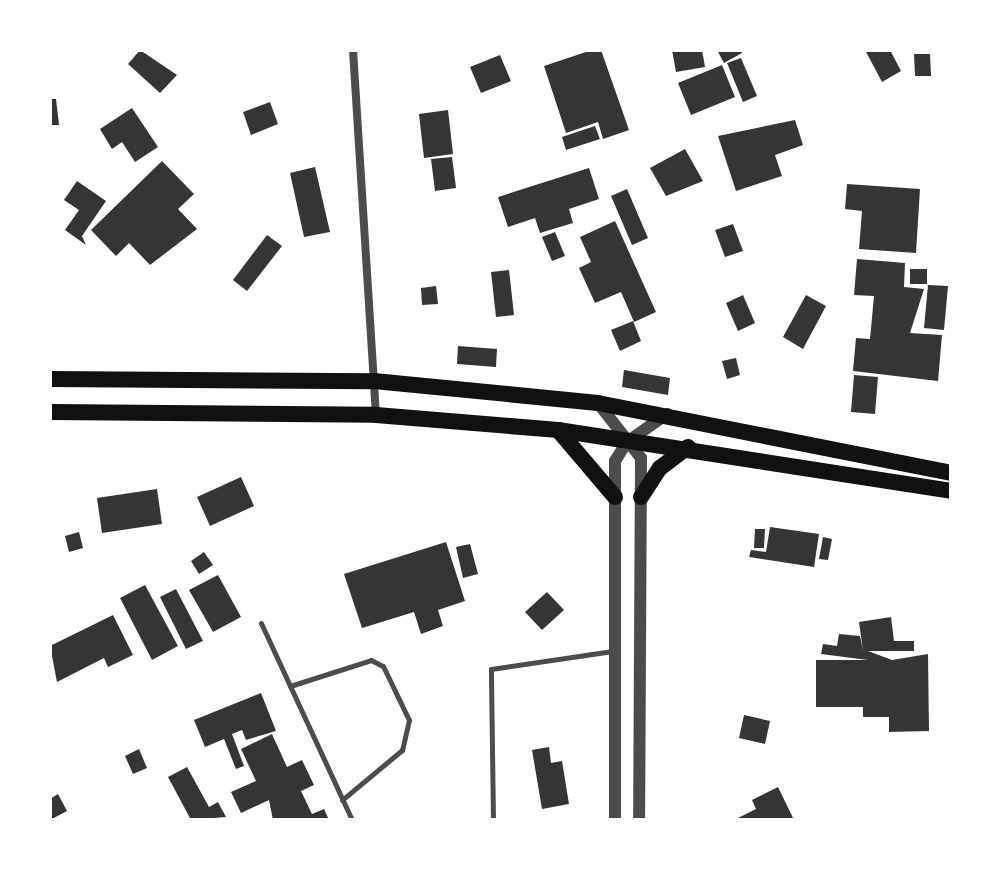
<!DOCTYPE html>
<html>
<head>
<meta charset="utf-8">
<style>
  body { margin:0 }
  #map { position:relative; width:1001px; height:870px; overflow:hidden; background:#fff; font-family:"Space Grotesk",sans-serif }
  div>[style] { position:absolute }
  .building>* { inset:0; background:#353535 }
  .service>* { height:5px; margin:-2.5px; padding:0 2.5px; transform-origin:2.5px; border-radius:2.5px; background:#4c4c4c }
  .minor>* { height:8px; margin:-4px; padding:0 4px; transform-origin:4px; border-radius:4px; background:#4c4c4c }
  .tertiary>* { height:12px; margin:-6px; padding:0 6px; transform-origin:6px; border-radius:6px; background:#4c4c4c }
  .primary>* { height:16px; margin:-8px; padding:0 8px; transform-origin:8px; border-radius:8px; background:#111 }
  span { translate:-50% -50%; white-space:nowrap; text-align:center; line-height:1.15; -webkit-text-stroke:6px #fff; paint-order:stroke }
  .frame { position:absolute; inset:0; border:52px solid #fff; pointer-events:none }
</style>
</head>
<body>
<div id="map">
  <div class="building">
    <div style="clip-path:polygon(140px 50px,177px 75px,160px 93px,128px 64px)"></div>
    <div style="clip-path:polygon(592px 50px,601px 50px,629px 130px,603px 139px,598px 122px,566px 133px,544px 66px)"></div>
    <div style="clip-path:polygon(672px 50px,702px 50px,705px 67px,676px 72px)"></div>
    <div style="clip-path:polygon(717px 50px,741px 50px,742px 53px,724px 63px)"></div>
    <div style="clip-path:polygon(865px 50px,890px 50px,901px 71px,882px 82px)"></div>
    <div style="clip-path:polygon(914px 54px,930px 54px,931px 76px,915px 76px)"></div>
    <div style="clip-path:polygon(500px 55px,511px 81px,481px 93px,470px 67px)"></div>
    <div style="clip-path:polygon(741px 58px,757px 96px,743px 102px,727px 63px)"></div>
    <div style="clip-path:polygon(722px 65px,735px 97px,691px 115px,678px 83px)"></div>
    <div style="clip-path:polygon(50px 99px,56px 99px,59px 125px,50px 125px)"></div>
    <div style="clip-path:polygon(270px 102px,278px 124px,251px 135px,243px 112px)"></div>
    <div style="clip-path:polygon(132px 108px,158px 147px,135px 162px,122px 142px,112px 149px,100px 129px)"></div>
    <div style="clip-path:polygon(448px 110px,453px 154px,424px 158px,419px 114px)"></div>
    <div style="clip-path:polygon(795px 120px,803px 145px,775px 155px,782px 176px,736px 191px,718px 136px)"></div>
    <div style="clip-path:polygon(595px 126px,600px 139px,566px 150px,562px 137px)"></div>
    <div style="clip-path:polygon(685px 149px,703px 181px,666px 196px,650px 168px)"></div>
    <div style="clip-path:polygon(452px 157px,456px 188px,435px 191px,431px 159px)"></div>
    <div style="clip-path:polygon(162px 161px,194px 194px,178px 209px,197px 229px,150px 265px,129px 243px,116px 256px,91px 230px)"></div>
    <div style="clip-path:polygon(315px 167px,330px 232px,304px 237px,290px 173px)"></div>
    <div style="clip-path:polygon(589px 168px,599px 199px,569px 209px,573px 223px,540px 233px,535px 218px,508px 227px,498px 197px)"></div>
    <div style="clip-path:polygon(77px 181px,106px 201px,82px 236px,86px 245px,65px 230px,79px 210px,64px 200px)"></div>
    <div style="clip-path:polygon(847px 184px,920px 189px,916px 253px,859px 249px,862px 211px,845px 209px)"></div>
    <div style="clip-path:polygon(627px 189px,648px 238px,632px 245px,611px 196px)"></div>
    <div style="clip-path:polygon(615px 221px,656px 312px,634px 322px,621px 292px,595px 303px,579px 268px,591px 262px,580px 237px)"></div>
    <div style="clip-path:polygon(733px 224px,743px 251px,725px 257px,715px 230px)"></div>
    <div style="clip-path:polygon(555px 232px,565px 256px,552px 261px,542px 237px)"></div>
    <div style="clip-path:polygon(267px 235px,282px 246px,247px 291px,233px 280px)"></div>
    <div style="clip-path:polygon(857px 259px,905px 263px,904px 287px,924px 289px,910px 333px,942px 335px,938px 381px,853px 371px,856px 338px,870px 339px,874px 296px,854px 295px)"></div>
    <div style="clip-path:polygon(910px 269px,927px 269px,927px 284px,910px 284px)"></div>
    <div style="clip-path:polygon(509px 270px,514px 315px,496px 317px,491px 272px)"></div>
    <div style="clip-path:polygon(928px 285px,948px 286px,944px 330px,924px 328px)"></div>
    <div style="clip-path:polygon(436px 286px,438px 304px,422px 305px,421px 288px)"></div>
    <div style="clip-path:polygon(743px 295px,755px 323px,738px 331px,726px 303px)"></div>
    <div style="clip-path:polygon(806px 295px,826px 306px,803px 349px,783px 337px)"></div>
    <div style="clip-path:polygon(633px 321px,641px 341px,620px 351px,611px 330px)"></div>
    <div style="clip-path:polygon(458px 346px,497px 349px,496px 367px,457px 364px)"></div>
    <div style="clip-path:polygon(736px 358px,740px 375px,727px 379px,722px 361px)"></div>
    <div style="clip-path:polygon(624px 370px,670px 378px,668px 395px,622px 387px)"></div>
    <div style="clip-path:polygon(854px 375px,878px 377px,875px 414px,851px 412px)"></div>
    <div style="clip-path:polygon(241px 477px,254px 506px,210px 526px,197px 497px)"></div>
    <div style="clip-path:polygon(157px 489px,162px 524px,102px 533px,97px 498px)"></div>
    <div style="clip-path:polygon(770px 527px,819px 534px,814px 567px,749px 557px,751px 550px,766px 552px)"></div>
    <div style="clip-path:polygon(755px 529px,765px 529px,764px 548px,754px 548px)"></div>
    <div style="clip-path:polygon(79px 532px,83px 548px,69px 552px,65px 536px)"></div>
    <div style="clip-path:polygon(823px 537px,832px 539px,828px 560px,819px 559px)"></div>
    <div style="clip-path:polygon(446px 542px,465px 601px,438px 610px,443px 626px,421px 634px,414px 612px,362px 628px,344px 574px)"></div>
    <div style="clip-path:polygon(470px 544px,478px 574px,463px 578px,456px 547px)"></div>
    <div style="clip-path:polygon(204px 552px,213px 565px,199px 574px,191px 561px)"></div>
    <div style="clip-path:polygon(218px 575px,241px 617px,213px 632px,189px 590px)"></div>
    <div style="clip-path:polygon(145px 585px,178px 646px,152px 660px,120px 598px)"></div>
    <div style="clip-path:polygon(176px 589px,203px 641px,186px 649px,160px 597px)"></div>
    <div style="clip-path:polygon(547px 592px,564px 610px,542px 630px,525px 612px)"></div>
    <div style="clip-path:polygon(113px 615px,133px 655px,108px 667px,104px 658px,57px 682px,50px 646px)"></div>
    <div style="clip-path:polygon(891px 617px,894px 641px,914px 641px,914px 651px,868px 651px,892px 660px,928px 654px,929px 731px,889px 732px,889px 717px,863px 717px,863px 707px,816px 707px,816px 660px,868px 660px,821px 654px,823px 644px,837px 646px,839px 634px,860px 636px,863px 651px,859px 622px)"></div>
    <div style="clip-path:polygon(261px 693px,276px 731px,246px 740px,242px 730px,232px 734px,244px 766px,236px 769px,224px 739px,205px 747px,194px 720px)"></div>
    <div style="clip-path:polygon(744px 715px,770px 721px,765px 744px,739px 738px)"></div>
    <div style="clip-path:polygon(272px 734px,287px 767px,302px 760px,314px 785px,301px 791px,312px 814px,324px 809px,329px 820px,273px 820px,269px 800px,241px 813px,231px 792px,256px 781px,241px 749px)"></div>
    <div style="clip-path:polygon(549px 747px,551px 763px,562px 761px,569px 804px,542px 809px,532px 750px)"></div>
    <div style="clip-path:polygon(139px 749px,147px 768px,133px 774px,125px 756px)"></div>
    <div style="clip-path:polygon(187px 767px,209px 807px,218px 802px,226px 817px,191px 820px,168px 777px)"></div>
    <div style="clip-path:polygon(778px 787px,794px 820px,734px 820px,756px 809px,752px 800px)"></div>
    <div style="clip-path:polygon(58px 794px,67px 811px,50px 820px,50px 799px)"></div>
  </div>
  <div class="service">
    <div style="left:261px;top:623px;width:217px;rotate:65.2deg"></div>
    <div style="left:290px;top:686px;width:85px;rotate:-17.8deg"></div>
    <div style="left:371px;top:660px;width:13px;rotate:27deg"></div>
    <div style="left:383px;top:666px;width:60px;rotate:64.3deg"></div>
    <div style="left:409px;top:720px;width:31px;rotate:103deg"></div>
    <div style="left:402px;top:750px;width:78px;rotate:140.2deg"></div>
    <div style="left:493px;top:820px;width:151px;rotate:-90.8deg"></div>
    <div style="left:491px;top:669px;width:123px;rotate:-8.4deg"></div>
  </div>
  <div class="minor">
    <div style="left:353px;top:50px;width:366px;rotate:86.4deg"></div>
  </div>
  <div class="tertiary">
    <div style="left:598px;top:403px;width:70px;rotate:52deg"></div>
    <div style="left:641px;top:458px;width:362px;rotate:90.3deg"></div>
    <div style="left:615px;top:820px;width:359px;rotate:-90deg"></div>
    <div style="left:615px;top:461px;width:22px;rotate:-58deg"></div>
    <div style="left:627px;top:442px;width:49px;rotate:-35deg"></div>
  </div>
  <div class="primary">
    <div style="left:50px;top:379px;width:324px;rotate:0.4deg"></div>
    <div style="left:374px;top:381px;width:225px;rotate:5.6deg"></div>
    <div style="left:598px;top:403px;width:360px;rotate:11.2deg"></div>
    <div style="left:50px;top:412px;width:326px;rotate:0.5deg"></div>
    <div style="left:376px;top:415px;width:183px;rotate:4.7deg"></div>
    <div style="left:558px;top:430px;width:398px;rotate:8.8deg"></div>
    <div style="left:558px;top:430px;width:88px;rotate:49.6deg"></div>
    <div style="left:641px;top:497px;width:35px;rotate:-57deg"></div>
    <div style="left:660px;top:468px;width:35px;rotate:-37deg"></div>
  </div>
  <div class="frame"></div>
</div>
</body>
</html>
